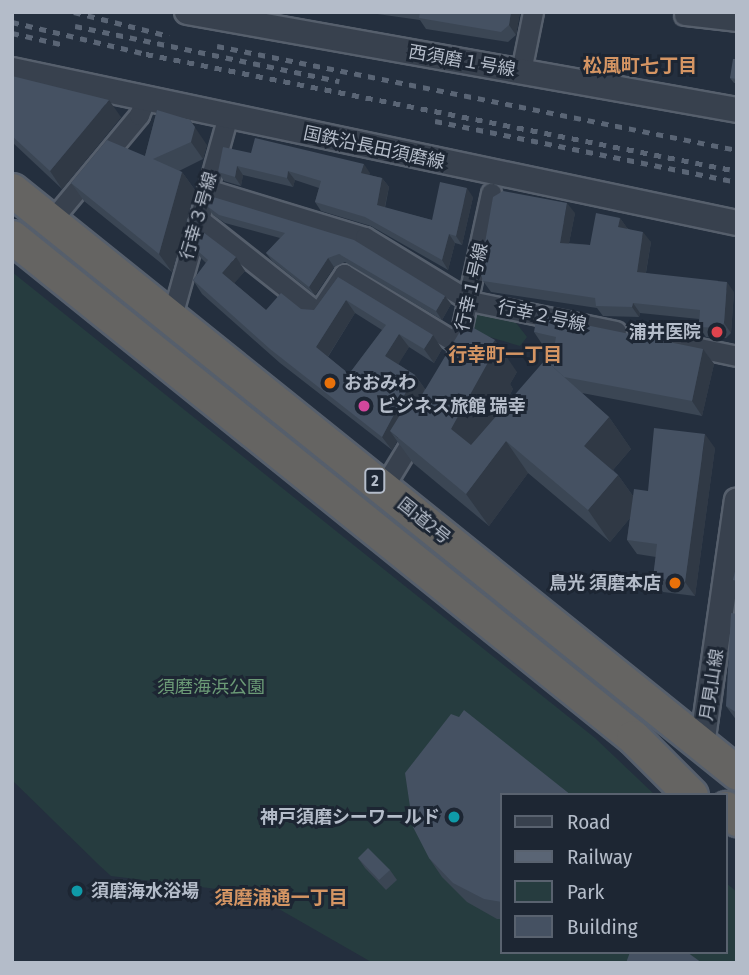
<!DOCTYPE html>
<html>
<head>
<meta charset="utf-8">
<style>
  body { margin:0 }
  #map { position:relative; width:749px; height:975px; overflow:hidden; background:#242f3e; font-family:"Fira Sans Condensed","Noto Sans JP",sans-serif }
  div>[style] { position:absolute }
  .green>* { inset:0; background:#263c3f }
  .roads { filter:drop-shadow(2px 0 #565f6c) drop-shadow(-2px 0 #565f6c) drop-shadow(0 2px #565f6c) drop-shadow(0 -2px #565f6c) }
  .minor>* { height:19px; margin:-9.5px; padding:0 9.5px; transform-origin:9.5px; border-radius:9.5px; background:#38414e }
  .tertiary>* { height:24px; margin:-12px; padding:0 12px; transform-origin:12px; border-radius:12px; background:#38414e }
  .trunk>* { height:33px; margin:-16.5px; padding:0 16.5px; transform-origin:16.5px; border-radius:16.5px; background:#656462 }
  .rail>* { height:5px; margin-top:-2.5px; transform-origin:0; background:repeating-linear-gradient(90deg,#5a6575 0 7px,transparent 0 14px) }
  .wall>* { inset:0; background:#3b4654 }
  .shaded-wall>* { inset:0; background:#303945 }
  .building>* { inset:0; background:#455162 }
  .dots>* { width:19px; height:19px; translate:-50% -50%; box-sizing:border-box; border:4px solid #1d2633; border-radius:50% }
  span { translate:-50% -50%; white-space:nowrap; text-align:center; line-height:1.15; -webkit-text-stroke:6px #1d2633; paint-order:stroke }
  .shield-label span { padding:2px 5px; background:#1d2633; border:2px solid; border-radius:5px; -webkit-text-stroke-width:0 }
  .shield-label { font-size:16px; color:#b4bcc9; font-weight:700 }
  .street-label { font-size:18px; color:#b4bcc9 }
  .poi-label { font-size:18px; color:#b4bcc9; font-weight:700 }
  .right { translate:-100% -50%; text-align:right }
  .left { translate:0 -50%; text-align:left }
  .park-label { font-size:18px; color:#6b9a76 }
  .neighbourhood-label { font-size:19px; color:#d59563; font-weight:700 }
  .frame { position:absolute; inset:0; border:14px solid #b4bcc9; pointer-events:none }
  .legend { position:absolute; left:500px; top:793px; width:228px; height:161px; box-sizing:border-box; background:#1d2633; border:2px solid #59626f; margin:0; padding:9px 12px; list-style:none; font-size:21px; color:#b4bcc9 }
  .legend li { display:flex; align-items:center; gap:14px; height:35px }
  .legend b { width:35px; border:2px solid #59626f }
</style>
</head>
<body>
<div id="map">
  <div class="green">
    <div style="clip-path:polygon(12px 272px,595px 738px,655px 795px,502px 795px,502px 952px,726px 952px,726px 883px,737px 892px,737px 963px,373px 963px,265px 901px,225px 890px,111px 876px,100px 866px,14px 782px,12px 774px)"></div>
    <div style="clip-path:polygon(486px 309px,510px 315px,527px 337px,520px 346px,469px 331px,473px 317px)"></div>
  </div>
  <div class="roads">
    <div class="minor">
      <div style="left:684px;top:15px;width:53px;rotate:6.5deg"></div>
      <div style="left:521px;top:71px;width:60px;rotate:-78.5deg"></div>
      <div style="left:207px;top:189px;width:165px;rotate:16.9deg"></div>
      <div style="left:365px;top:237px;width:123px;rotate:31.4deg"></div>
      <div style="left:470px;top:301px;width:149px;rotate:11.6deg"></div>
      <div style="left:199px;top:219px;width:152px;rotate:38.3deg"></div>
      <div style="left:318px;top:313px;width:47px;rotate:-56.3deg"></div>
      <div style="left:344px;top:274px;width:134px;rotate:31.6deg"></div>
      <div style="left:51px;top:221px;width:138px;rotate:-50.3deg"></div>
      <div style="left:139px;top:115px;width:16px;rotate:-68deg"></div>
      <div style="left:172px;top:316px;width:208px;rotate:-74.4deg"></div>
      <div style="left:680px;top:344px;width:58px;rotate:11.9deg"></div>
      <div style="left:457px;top:349px;width:160px;rotate:-77.7deg"></div>
      <div style="left:383px;top:488px;width:66px;rotate:-58.7deg"></div>
    </div>
    <div class="tertiary">
      <div style="left:187px;top:12px;width:559px;rotate:10.1deg"></div>
      <div style="left:12px;top:70px;width:741px;rotate:11.92deg"></div>
      <div style="left:702px;top:745px;width:247px;rotate:-81.9deg"></div>
    </div>
    <div class="trunk">
      <div style="left:12px;top:190px;width:930px;rotate:38.8deg"></div>
      <div style="left:12px;top:237px;width:797px;rotate:38.84deg"></div>
      <div style="left:633px;top:737px;width:82px;rotate:45deg"></div>
      <div style="left:726px;top:808px;width:16px;rotate:45deg"></div>
    </div>
  </div>
  <div class="rail">
    <div style="left:74px;top:12px;width:98px;rotate:14.2deg"></div>
    <div style="left:12px;top:22px;width:138px;rotate:13.4deg"></div>
    <div style="left:146px;top:54px;width:602px;rotate:11.2deg"></div>
    <div style="left:75px;top:26px;width:270px;rotate:11.8deg"></div>
    <div style="left:12px;top:33px;width:54px;rotate:12.8deg"></div>
    <div style="left:217px;top:46px;width:530px;rotate:11.31deg"></div>
    <div style="left:435px;top:121px;width:308px;rotate:11.4deg"></div>
  </div>
  <div class="wall">
    <div style="clip-path:polygon(363px 12px,520px 12px,516px 35px,508px 42px,426px 29px,420px 20px)"></div>
    <div style="clip-path:polygon(737px 59px,737px 83px,734px 83px,730px 78px)"></div>
    <div style="clip-path:polygon(12px 76px,121px 117px,62px 189px,12px 142px)"></div>
    <div style="clip-path:polygon(157px 110px,207px 145px,203px 159px,179px 171px,182px 172px,195px 190px,172px 272px,84px 201px,71px 183px,145px 156px)"></div>
    <div style="clip-path:polygon(251px 153px,370px 173px,369px 175px,382px 178px,389px 187px,385px 208px,432px 220px,473px 197px,462px 245px,455px 243px,448px 270px,371px 226px,321px 211px,315px 202px,319px 188px,295px 180px,293px 187px,243px 175px,241px 186px,224px 181px,218px 172px)"></div>
    <div style="clip-path:polygon(210px 196px,451px 304px,442px 320px,345px 262px,334px 267px,315px 295px,272px 261px,266px 253px,280px 238px,225px 223px,213px 215px,207px 206px)"></div>
    <div style="clip-path:polygon(575px 213px,569px 243px,590px 245px,620px 218px,627px 228px,651px 242px,646px 273px,734px 292px,731px 333px,726px 338px,706px 337px,699px 327px,699px 319px,640px 313px,639px 317px,603px 316px,597px 308px,491px 292px,483px 281px)"></div>
    <div style="clip-path:polygon(evenodd,191px 245px,245px 271px,234px 283px,266px 310px,314px 310px,338px 277px,442px 349px,434px 363px,409px 347px,398px 364px,415px 375px,425px 389px,517px 372px,510px 384px,513px 389px,501px 411px,551px 365px,554px 349px,544px 347px,534px 332px,703px 349px,714px 364px,702px 416px,582px 393px,609px 417px,631px 449px,613px 470px,618px 475px,633px 496px,648px 491px,715px 448px,695px 596px,663px 592px,653px 578px,656px 557px,637px 554px,627px 540px,630px 518px,610px 542px,528px 473px,489px 526px,413px 463px,397px 441px,392px 450px,280px 363px,202px 294px,193px 280px,206px 263px,201px 258px,191px 245px,355px 313px,382px 330px,349px 374px,328px 357px,355px 313px)"></div>
    <div style="clip-path:polygon(737px 614px,737px 721px,726px 706px)"></div>
    <div style="clip-path:polygon(502px 795px,502px 919px,497px 919px,467px 902px,442px 877px,429px 858px)"></div>
    <div style="clip-path:polygon(358px 858px,390px 870px,397px 880px,386px 890px,365px 868px)"></div>
  </div>
  <div class="shaded-wall">
    <div style="clip-path:polygon(511px 12px,520px 12px,516px 35px,509px 25px)"></div>
    <div style="clip-path:polygon(109px 100px,121px 117px,62px 189px,50px 171px)"></div>
    <div style="clip-path:polygon(190px 120px,207px 145px,203px 159px,191px 142px)"></div>
    <div style="clip-path:polygon(364px 164px,370px 173px,368px 182px,361px 173px)"></div>
    <div style="clip-path:polygon(237px 166px,243px 175px,241px 186px,235px 177px)"></div>
    <div style="clip-path:polygon(288px 171px,295px 180px,293px 187px,287px 178px)"></div>
    <div style="clip-path:polygon(182px 172px,195px 190px,172px 272px,159px 254px)"></div>
    <div style="clip-path:polygon(382px 178px,389px 187px,383px 214px,377px 205px)"></div>
    <div style="clip-path:polygon(467px 188px,473px 197px,462px 245px,456px 236px)"></div>
    <div style="clip-path:polygon(567px 203px,575px 213px,567px 253px,560px 243px)"></div>
    <div style="clip-path:polygon(620px 218px,627px 228px,626px 237px,618px 227px)"></div>
    <div style="clip-path:polygon(643px 232px,651px 242px,644px 283px,637px 272px)"></div>
    <div style="clip-path:polygon(449px 234px,455px 243px,448px 270px,442px 260px)"></div>
    <div style="clip-path:polygon(236px 257px,245px 271px,231px 287px,222px 273px)"></div>
    <div style="clip-path:polygon(328px 258px,334px 267px,315px 295px,309px 287px)"></div>
    <div style="clip-path:polygon(727px 282px,734px 292px,731px 333px,724px 323px)"></div>
    <div style="clip-path:polygon(445px 296px,451px 304px,442px 320px,436px 311px)"></div>
    <div style="clip-path:polygon(346px 300px,355px 313px,325px 361px,316px 347px)"></div>
    <div style="clip-path:polygon(633px 303px,640px 313px,639px 317px,632px 307px)"></div>
    <div style="clip-path:polygon(399px 334px,409px 347px,395px 370px,385px 356px)"></div>
    <div style="clip-path:polygon(433px 335px,442px 349px,434px 363px,424px 349px)"></div>
    <div style="clip-path:polygon(495px 340px,517px 372px,510px 384px,513px 389px,473px 461px,451px 429px,486px 354px)"></div>
    <div style="clip-path:polygon(703px 349px,714px 364px,702px 416px,692px 401px)"></div>
    <div style="clip-path:polygon(415px 375px,425px 389px,398px 438px,390px 431px,397px 441px,392px 450px,382px 437px)"></div>
    <div style="clip-path:polygon(609px 417px,631px 449px,606px 478px,584px 446px)"></div>
    <div style="clip-path:polygon(705px 434px,715px 448px,695px 596px,685px 582px)"></div>
    <div style="clip-path:polygon(506px 441px,528px 473px,489px 526px,466px 494px)"></div>
    <div style="clip-path:polygon(618px 475px,640px 506px,610px 542px,588px 510px)"></div>
  </div>
  <div class="building">
    <div style="clip-path:polygon(420px 12px,511px 12px,509px 25px,501px 32px,419px 18px)"></div>
    <div style="clip-path:polygon(733px 59px,737px 59px,737px 79px,730px 78px)"></div>
    <div style="clip-path:polygon(12px 76px,109px 100px,50px 171px,12px 136px)"></div>
    <div style="clip-path:polygon(157px 110px,190px 120px,195px 127px,191px 142px,153px 159px,182px 172px,159px 254px,71px 183px,107px 140px,145px 156px)"></div>
    <div style="clip-path:polygon(255px 138px,364px 164px,361px 173px,382px 178px,377px 205px,432px 220px,440px 182px,467px 188px,456px 236px,449px 234px,442px 260px,365px 217px,315px 202px,321px 181px,288px 171px,287px 178px,237px 166px,235px 177px,218px 172px,223px 147px,251px 153px)"></div>
    <div style="clip-path:polygon(503px 191px,567px 203px,560px 243px,590px 245px,596px 213px,620px 218px,618px 227px,643px 232px,637px 272px,727px 282px,724px 323px,719px 328px,699px 327px,700px 310px,633px 303px,632px 307px,596px 306px,595px 298px,483px 281px,480px 271px,493px 197px)"></div>
    <div style="clip-path:polygon(210px 196px,354px 240px,445px 296px,436px 311px,339px 254px,328px 258px,309px 287px,266px 253px,285px 233px,219px 215px,207px 206px)"></div>
    <div style="clip-path:polygon(evenodd,199px 229px,236px 257px,222px 273px,266px 310px,281px 293px,301px 309px,314px 310px,338px 277px,433px 335px,424px 349px,399px 334px,385px 356px,415px 375px,382px 437px,270px 349px,193px 280px,208px 260px,191px 245px,199px 229px,346px 300px,386px 325px,349px 374px,316px 347px,346px 300px)"></div>
    <div style="clip-path:polygon(537px 315px,703px 349px,692px 401px,564px 377px,551px 365px,556px 337px,534px 332px)"></div>
    <div style="clip-path:polygon(465px 323px,495px 340px,486px 354px,491px 357px,451px 429px,471px 445px,545px 360px,609px 417px,584px 446px,618px 475px,588px 510px,506px 441px,466px 494px,390px 431px,403px 410px,408px 413px,419px 400px)"></div>
    <div style="clip-path:polygon(654px 428px,705px 434px,685px 582px,653px 578px,657px 544px,627px 540px,634px 489px,648px 491px)"></div>
    <div style="clip-path:polygon(737px 563px,737px 581px,733px 580px)"></div>
    <div style="clip-path:polygon(731px 613px,737px 614px,737px 713px,726px 706px)"></div>
    <div style="clip-path:polygon(464px 710px,571px 795px,502px 795px,502px 902px,484px 899px,453px 883px,429px 858px,413px 827px,405px 773px,451px 714px,459px 717px)"></div>
    <div style="clip-path:polygon(368px 848px,390px 870px,379px 880px,358px 858px)"></div>
    <div style="clip-path:polygon(630px 952px,687px 952px,702px 963px,626px 963px)"></div>
  </div>
  <div class="dots">
    <div style="left:717px;top:332px;background:#e0444e"></div>
    <div style="left:330px;top:383px;background:#e8710a"></div>
    <div style="left:364px;top:406px;background:#d1479c"></div>
    <div style="left:675px;top:583px;background:#e8710a"></div>
    <div style="left:454px;top:817px;background:#0f9aa8"></div>
    <div style="left:77px;top:891px;background:#0f9aa8"></div>
  </div>
  <div class="shield-label">
    <span style="left:375px;top:481px">2</span>
  </div>
  <div class="street-label">
    <span style="left:462px;top:61px;rotate:10deg">西須磨１号線</span>
    <span style="left:374px;top:148px;rotate:12deg">国鉄沿長田須磨線</span>
    <span style="left:199px;top:216px;rotate:-74deg">行幸３号線</span>
    <span style="left:472px;top:287px;rotate:-77deg">行幸１号線</span>
    <span style="left:542px;top:316px;rotate:12deg">行幸２号線</span>
    <span style="left:424px;top:521px;rotate:39deg">国道2号</span>
    <span style="left:712px;top:685px;rotate:-81deg">月見山線</span>
  </div>
  <div class="poi-label">
    <span class="right" style="left:701px;top:332px">浦井医院</span>
    <span class="left" style="left:344px;top:383px">おおみわ</span>
    <span class="left" style="left:378px;top:406px">ビジネス旅館 瑞幸</span>
    <span class="right" style="left:661px;top:583px">鳥光 須磨本店</span>
    <span class="right" style="left:440px;top:817px">神戸須磨シーワールド</span>
    <span class="left" style="left:91px;top:891px">須磨海水浴場</span>
  </div>
  <div class="park-label">
    <span style="left:211px;top:687px">須磨海浜公園</span>
  </div>
  <div class="neighbourhood-label">
    <span style="left:640px;top:66px">松風町七丁目</span>
    <span style="left:505px;top:355px">行幸町一丁目</span>
    <span style="left:281px;top:898px">須磨浦通一丁目</span>
  </div>
  <div class="frame"></div>
  <ul class="legend">
  <li><b style="height:9px;background:#38414e"></b>Road</li>
  <li><b style="height:9px;background:#5a6575"></b>Railway</li>
  <li><b style="height:19px;background:#263c3f"></b>Park</li>
  <li><b style="height:19px;background:#455162"></b>Building</li>
  </ul>
</div>
</body>
</html>
